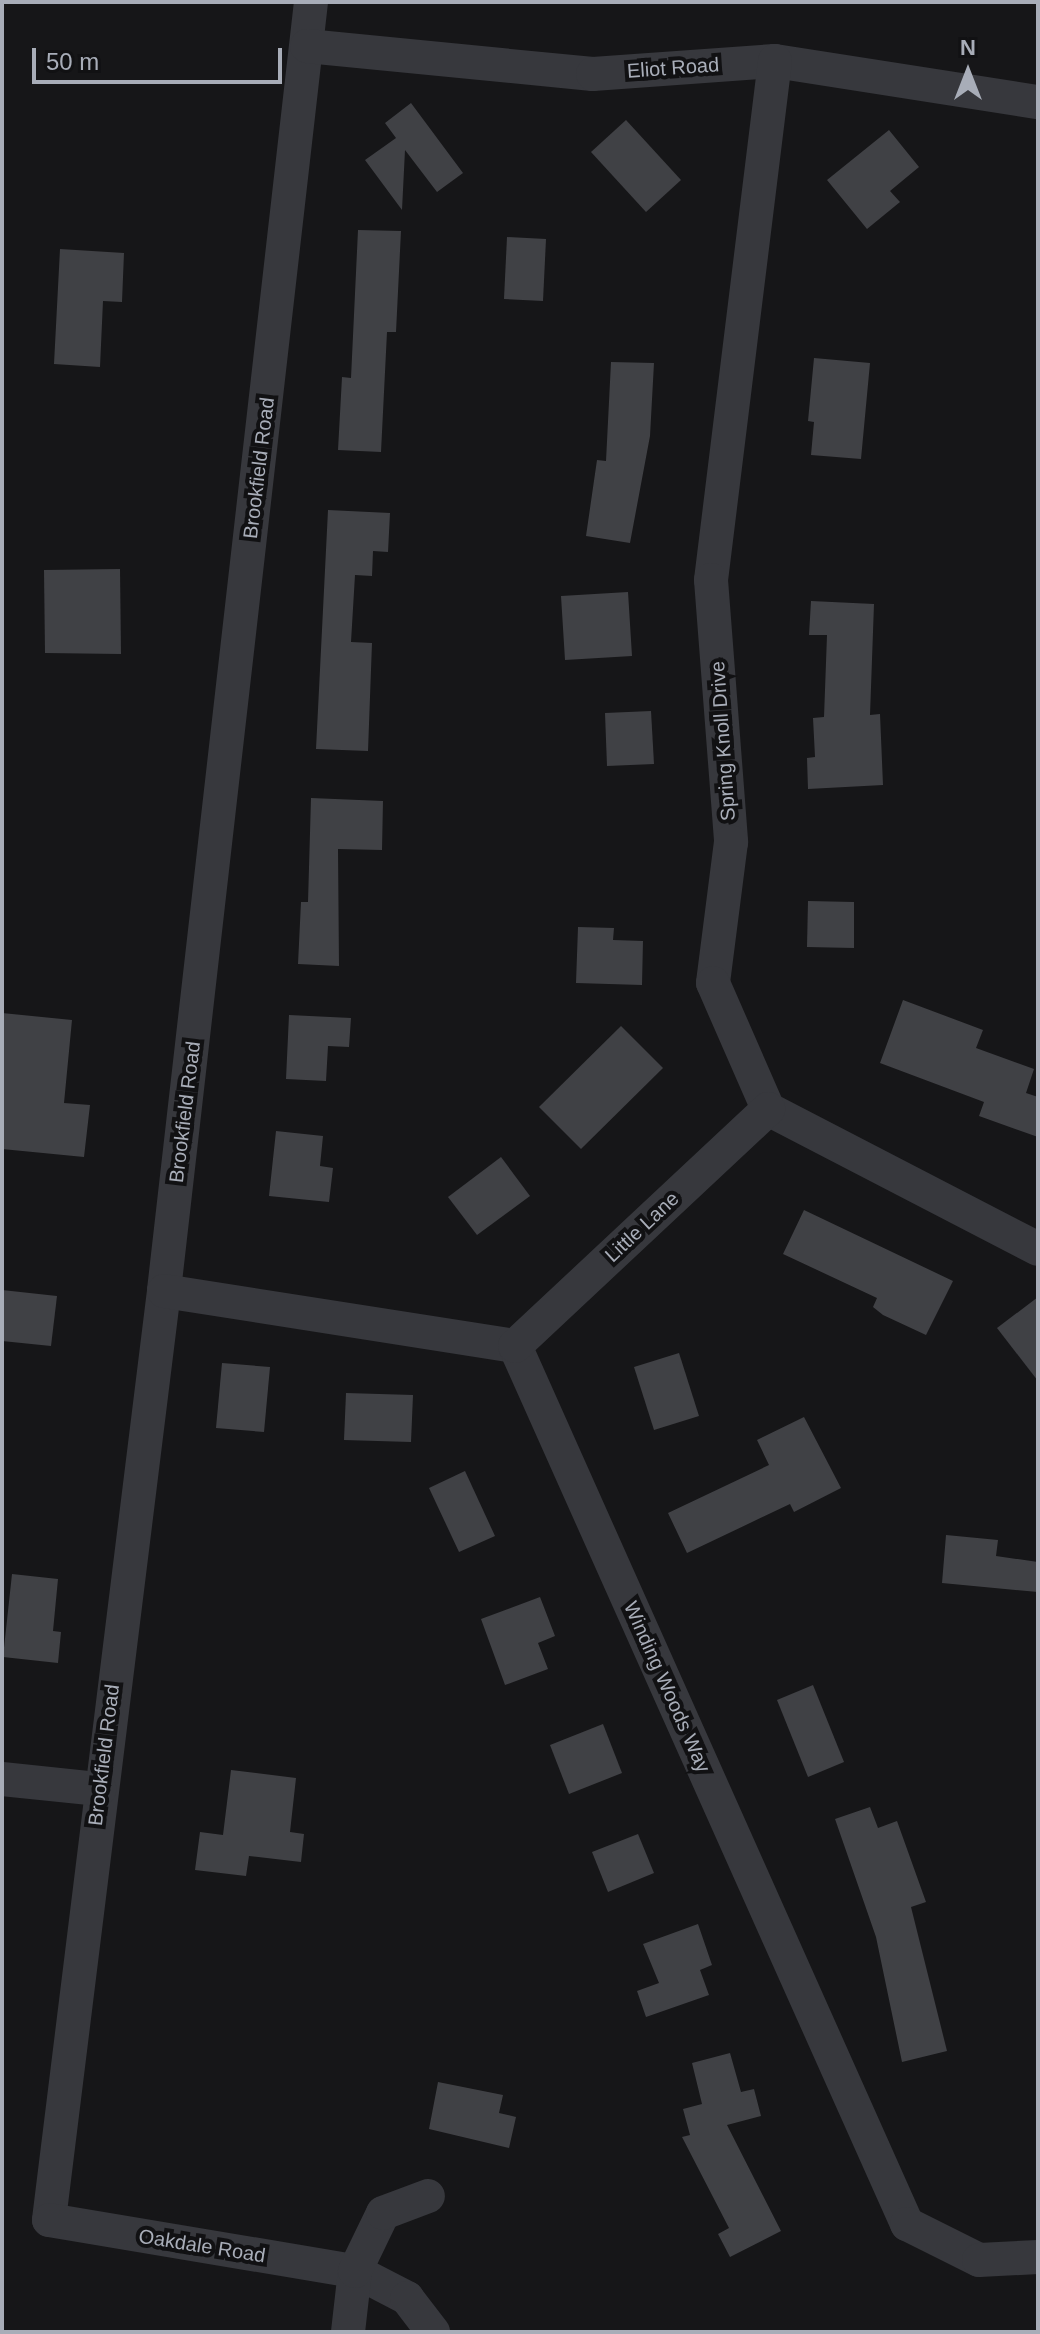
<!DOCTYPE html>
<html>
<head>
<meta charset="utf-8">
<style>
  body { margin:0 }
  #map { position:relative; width:1040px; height:2334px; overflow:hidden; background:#161618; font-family:Arial,sans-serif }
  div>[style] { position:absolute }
  .building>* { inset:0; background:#404145 }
  .minor>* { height:34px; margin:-17px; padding:0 17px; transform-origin:17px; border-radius:17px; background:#37383d }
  span { translate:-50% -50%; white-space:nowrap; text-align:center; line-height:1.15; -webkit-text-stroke:8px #111113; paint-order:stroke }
  .street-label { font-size:20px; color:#a8adb8 }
  .frame { position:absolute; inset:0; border:4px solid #a8adb8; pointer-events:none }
  .north { position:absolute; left:928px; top:32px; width:80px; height:80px; -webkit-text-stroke:6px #111113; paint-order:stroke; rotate:0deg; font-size:22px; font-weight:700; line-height:32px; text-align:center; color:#a8adb8 }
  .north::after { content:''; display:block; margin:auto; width:28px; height:36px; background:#a8adb8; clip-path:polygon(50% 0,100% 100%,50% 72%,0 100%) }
  .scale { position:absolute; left:32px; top:48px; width:250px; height:36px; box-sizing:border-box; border:4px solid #a8adb8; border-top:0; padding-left:10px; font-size:24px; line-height:28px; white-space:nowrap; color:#a8adb8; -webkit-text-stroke:6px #111113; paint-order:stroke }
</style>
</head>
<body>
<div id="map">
  <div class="building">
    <div style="clip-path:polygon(411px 103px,463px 173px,437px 192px,405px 150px,402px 210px,365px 160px,396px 138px,385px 123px)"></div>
    <div style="clip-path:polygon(626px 120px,681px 180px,646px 212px,591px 152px)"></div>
    <div style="clip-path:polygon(889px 130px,919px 167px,890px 191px,900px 202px,867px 229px,827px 180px)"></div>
    <div style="clip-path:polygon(358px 230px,401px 231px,396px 332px,387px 332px,381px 452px,338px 450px,342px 377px,351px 378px)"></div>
    <div style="clip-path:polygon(507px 237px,546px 239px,543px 301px,504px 299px)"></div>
    <div style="clip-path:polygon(60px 249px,124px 253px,122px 302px,103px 301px,100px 367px,54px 364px)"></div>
    <div style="clip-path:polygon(814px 358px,870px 363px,861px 459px,811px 455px,814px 422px,808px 421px)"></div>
    <div style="clip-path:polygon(611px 362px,654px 363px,650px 436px,630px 543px,586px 536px,597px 460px,606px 461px)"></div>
    <div style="clip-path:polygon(328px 510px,390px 513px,388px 552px,373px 551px,372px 576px,355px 575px,351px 642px,372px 643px,368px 751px,316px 749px)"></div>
    <div style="clip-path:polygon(120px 569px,121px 654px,45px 653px,44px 570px)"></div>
    <div style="clip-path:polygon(628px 592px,632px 656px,565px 660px,561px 596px)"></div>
    <div style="clip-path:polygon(811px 601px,874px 604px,870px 715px,880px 714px,883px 785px,808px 789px,807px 758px,815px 757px,813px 718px,824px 717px,827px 635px,809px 635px)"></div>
    <div style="clip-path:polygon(651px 711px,654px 764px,607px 766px,605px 713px)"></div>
    <div style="clip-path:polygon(311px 798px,383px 801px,382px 850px,338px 849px,339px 966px,298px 964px,301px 902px,308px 902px)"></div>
    <div style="clip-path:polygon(808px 901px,854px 902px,854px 948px,807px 947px)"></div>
    <div style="clip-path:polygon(578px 927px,614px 928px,613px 940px,643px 941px,642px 985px,576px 983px)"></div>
    <div style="clip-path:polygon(903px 1000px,983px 1030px,976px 1048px,1034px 1069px,1026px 1093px,1038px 1097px,1038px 1137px,979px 1116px,984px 1102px,880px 1063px)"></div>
    <div style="clip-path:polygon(2px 1013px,72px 1020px,64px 1103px,90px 1105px,84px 1157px,2px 1149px)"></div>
    <div style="clip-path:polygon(289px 1015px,351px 1018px,349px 1047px,328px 1046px,326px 1081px,286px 1079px)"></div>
    <div style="clip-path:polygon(621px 1026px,663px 1068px,581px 1149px,539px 1107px)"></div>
    <div style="clip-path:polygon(276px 1131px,323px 1136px,320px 1166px,333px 1168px,329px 1202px,269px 1196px)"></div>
    <div style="clip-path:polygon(501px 1157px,530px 1196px,477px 1235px,448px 1197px)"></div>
    <div style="clip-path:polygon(804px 1210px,953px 1281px,926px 1335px,883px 1315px,873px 1307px,877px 1298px,783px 1254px)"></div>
    <div style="clip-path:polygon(2px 1290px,57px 1296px,51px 1346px,2px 1341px)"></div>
    <div style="clip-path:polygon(1038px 1297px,1038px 1381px,997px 1328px)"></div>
    <div style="clip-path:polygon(679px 1353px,699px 1416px,654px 1430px,634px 1367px)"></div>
    <div style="clip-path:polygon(222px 1363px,270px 1367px,264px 1432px,216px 1428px)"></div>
    <div style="clip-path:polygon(346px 1393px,413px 1395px,411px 1442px,344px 1440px)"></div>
    <div style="clip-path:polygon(804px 1417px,841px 1488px,794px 1512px,790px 1504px,687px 1553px,668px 1513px,769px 1465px,757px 1440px)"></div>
    <div style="clip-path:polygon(465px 1471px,495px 1536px,459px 1552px,429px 1488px)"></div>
    <div style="clip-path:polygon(946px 1535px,998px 1540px,996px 1556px,1038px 1562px,1038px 1592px,942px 1583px)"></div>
    <div style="clip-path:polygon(12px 1574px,58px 1579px,53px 1631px,61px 1632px,58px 1663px,3px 1657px)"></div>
    <div style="clip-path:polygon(540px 1597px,555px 1636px,538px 1643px,548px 1669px,505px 1685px,481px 1619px)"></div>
    <div style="clip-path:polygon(813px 1685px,844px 1762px,808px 1777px,777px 1700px)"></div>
    <div style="clip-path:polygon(603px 1724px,622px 1773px,569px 1794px,550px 1745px)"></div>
    <div style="clip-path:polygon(231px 1770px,296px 1778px,290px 1832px,304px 1834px,301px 1862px,249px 1856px,246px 1876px,195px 1870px,200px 1832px,223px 1835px)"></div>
    <div style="clip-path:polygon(870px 1807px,878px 1828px,897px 1821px,926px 1902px,911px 1907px,947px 2051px,902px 2062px,876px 1937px,835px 1819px)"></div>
    <div style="clip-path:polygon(638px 1834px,654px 1873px,608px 1892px,592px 1852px)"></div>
    <div style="clip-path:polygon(698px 1924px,712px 1965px,700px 1970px,709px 1995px,646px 2017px,637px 1991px,659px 1983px,643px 1944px)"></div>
    <div style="clip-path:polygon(730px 2053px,741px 2092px,754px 2089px,761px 2116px,727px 2125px,781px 2231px,730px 2257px,718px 2234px,729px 2228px,682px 2137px,690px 2135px,683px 2109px,702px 2104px,692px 2063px)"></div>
    <div style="clip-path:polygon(438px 2082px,503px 2095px,499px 2113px,516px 2117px,509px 2148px,429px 2129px)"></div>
  </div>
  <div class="minor">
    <div style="left:311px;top:2px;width:1297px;rotate:96.51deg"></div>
    <div style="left:164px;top:1291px;width:936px;rotate:97.06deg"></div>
    <div style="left:49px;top:2220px;width:310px;rotate:9.5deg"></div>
    <div style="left:355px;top:2271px;width:59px;rotate:27.4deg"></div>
    <div style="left:407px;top:2298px;width:43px;rotate:52.6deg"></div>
    <div style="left:307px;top:46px;width:287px;rotate:5.6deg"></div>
    <div style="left:593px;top:74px;width:182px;rotate:-4.1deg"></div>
    <div style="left:775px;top:61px;width:266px;rotate:8.9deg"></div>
    <div style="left:775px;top:61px;width:523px;rotate:97.03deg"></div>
    <div style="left:711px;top:580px;width:263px;rotate:85.6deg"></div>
    <div style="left:731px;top:842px;width:142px;rotate:97.3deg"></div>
    <div style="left:713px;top:983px;width:137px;rotate:66.4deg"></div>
    <div style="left:768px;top:1109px;width:304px;rotate:27.4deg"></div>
    <div style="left:164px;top:1291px;width:355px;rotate:8.9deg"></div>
    <div style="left:515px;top:1346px;width:962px;rotate:65.94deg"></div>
    <div style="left:907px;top:2224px;width:80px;rotate:26.6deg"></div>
    <div style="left:979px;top:2260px;width:59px;rotate:-2.9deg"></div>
    <div style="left:515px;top:1346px;width:347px;rotate:-43.1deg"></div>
    <div style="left:2px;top:1779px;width:98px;rotate:5.9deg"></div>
    <div style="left:348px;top:2332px;width:61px;rotate:-83.5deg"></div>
    <div style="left:355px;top:2271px;width:64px;rotate:-64.2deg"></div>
    <div style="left:383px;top:2213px;width:48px;rotate:-20.7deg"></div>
  </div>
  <div class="street-label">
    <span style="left:673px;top:68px;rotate:-4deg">Eliot Road</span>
    <span style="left:259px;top:468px;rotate:-83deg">Brookfield Road</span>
    <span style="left:723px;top:741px;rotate:-94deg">Spring Knoll Drive</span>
    <span style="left:185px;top:1112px;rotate:-83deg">Brookfield Road</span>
    <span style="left:642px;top:1227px;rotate:-43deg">Little Lane</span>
    <span style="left:667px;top:1687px;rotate:66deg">Winding Woods Way</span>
    <span style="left:104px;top:1755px;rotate:-83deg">Brookfield Road</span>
    <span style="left:202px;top:2246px;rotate:9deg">Oakdale Road</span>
  </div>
  <div class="frame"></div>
  <div class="north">N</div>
  <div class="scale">50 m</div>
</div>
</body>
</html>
